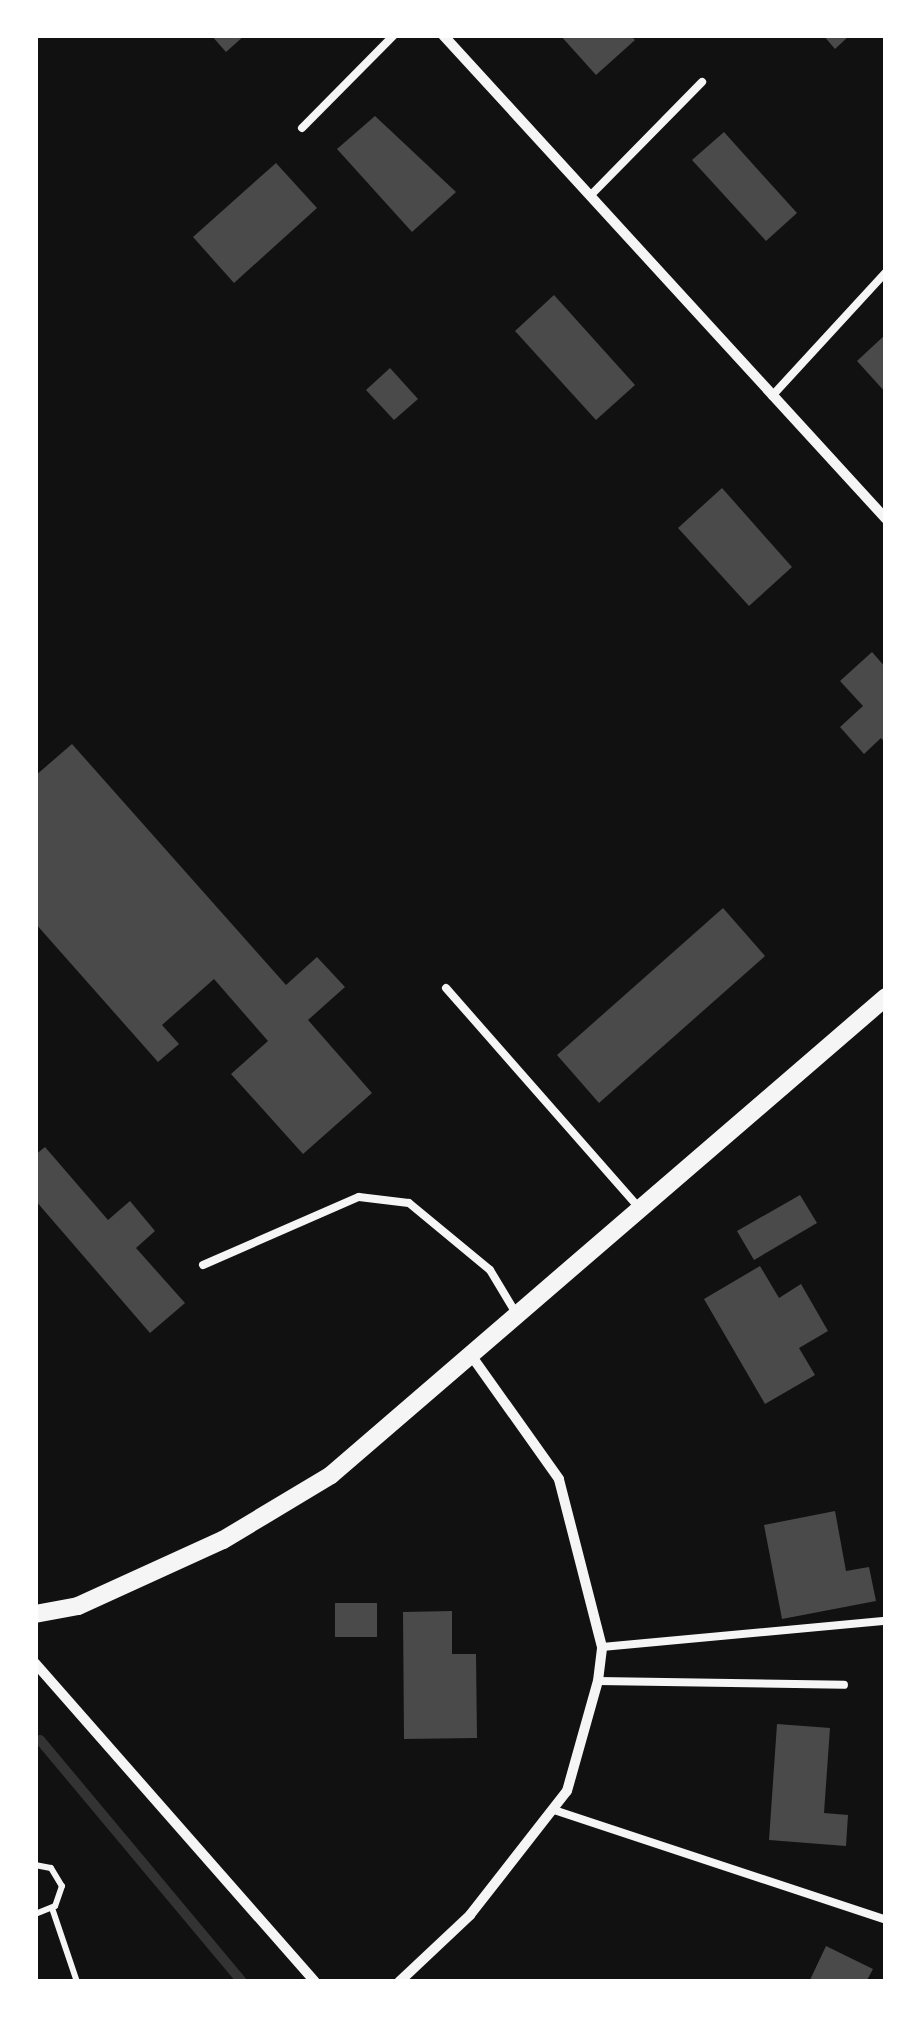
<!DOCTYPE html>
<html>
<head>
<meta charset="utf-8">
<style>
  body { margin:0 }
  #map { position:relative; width:921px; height:2017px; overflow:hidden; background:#111; font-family:"Times New Roman",serif }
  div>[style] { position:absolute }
  .stream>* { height:10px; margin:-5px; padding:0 5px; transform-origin:5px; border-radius:5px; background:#333 }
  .building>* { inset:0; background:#4a4a4a }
  .path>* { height:6px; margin:-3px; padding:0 3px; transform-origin:3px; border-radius:3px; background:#f5f5f5 }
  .service>* { height:8px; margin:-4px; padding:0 4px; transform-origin:4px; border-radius:4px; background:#f5f5f5 }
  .minor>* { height:10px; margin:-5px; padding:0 5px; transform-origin:5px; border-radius:5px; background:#f5f5f5 }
  .tertiary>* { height:18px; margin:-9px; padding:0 9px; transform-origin:9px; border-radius:9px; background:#f5f5f5 }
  span { translate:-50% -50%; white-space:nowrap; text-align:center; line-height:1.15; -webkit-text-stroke:10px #fff; paint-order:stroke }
  .frame { position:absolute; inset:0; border:38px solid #fff; pointer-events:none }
</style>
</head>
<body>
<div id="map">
  <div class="stream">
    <div style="left:40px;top:1740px;width:315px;rotate:50.1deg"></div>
  </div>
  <div class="building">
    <div style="clip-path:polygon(211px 35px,245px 35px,226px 52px)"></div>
    <div style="clip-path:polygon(560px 35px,630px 35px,635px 40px,596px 75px)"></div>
    <div style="clip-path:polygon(823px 35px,850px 35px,835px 49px)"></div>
    <div style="clip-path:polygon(375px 116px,456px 192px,412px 232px,337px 149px)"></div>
    <div style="clip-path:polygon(724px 132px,797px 213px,766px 241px,692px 160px)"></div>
    <div style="clip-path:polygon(276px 163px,317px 208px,234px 283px,193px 237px)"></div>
    <div style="clip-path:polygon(554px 295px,635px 385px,596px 420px,515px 331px)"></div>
    <div style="clip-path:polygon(886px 334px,886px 393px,857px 361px)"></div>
    <div style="clip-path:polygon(390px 368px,418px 399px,394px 420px,366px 390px)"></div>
    <div style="clip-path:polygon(722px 488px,792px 567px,749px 606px,678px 528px)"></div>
    <div style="clip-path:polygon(872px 652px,886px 668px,886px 744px,881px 738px,864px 754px,840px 727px,863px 706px,840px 681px)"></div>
    <div style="clip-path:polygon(72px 744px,286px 985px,317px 957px,345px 987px,308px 1020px,372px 1093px,303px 1154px,231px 1074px,268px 1041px,214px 979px,162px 1025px,179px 1044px,158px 1062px,35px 923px,35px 776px)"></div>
    <div style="clip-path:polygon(723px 908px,765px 956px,599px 1103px,557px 1055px)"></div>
    <div style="clip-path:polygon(45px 1147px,108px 1220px,130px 1201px,155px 1231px,136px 1248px,185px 1303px,150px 1333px,35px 1200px,35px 1155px)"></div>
    <div style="clip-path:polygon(800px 1195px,817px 1223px,754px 1260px,737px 1231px)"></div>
    <div style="clip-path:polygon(760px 1266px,779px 1298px,801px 1284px,828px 1331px,799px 1348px,815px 1375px,765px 1404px,704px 1299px)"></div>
    <div style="clip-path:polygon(835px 1511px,846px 1571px,869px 1567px,876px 1601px,782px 1619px,764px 1525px)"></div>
    <div style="clip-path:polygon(335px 1603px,377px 1603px,377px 1637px,335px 1637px)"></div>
    <div style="clip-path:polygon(452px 1611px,452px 1654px,476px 1654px,477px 1738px,404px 1739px,403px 1612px)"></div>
    <div style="clip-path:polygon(777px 1724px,830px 1728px,824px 1813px,848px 1815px,846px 1846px,769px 1840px)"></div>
    <div style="clip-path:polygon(826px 1946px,873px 1969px,866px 1982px,809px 1982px)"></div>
  </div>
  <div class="path">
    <div style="left:35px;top:1865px;width:16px;rotate:11deg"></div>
    <div style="left:51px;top:1868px;width:21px;rotate:59deg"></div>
    <div style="left:62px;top:1886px;width:21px;rotate:109deg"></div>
    <div style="left:55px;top:1906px;width:22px;rotate:158deg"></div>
    <div style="left:52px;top:1908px;width:78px;rotate:71.3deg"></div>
  </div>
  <div class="service">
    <div style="left:302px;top:128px;width:131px;rotate:-45.3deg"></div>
    <div style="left:590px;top:196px;width:160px;rotate:-45.5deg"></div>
    <div style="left:772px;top:396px;width:168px;rotate:-47.4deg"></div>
    <div style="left:446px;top:988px;width:293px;rotate:48.7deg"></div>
    <div style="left:203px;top:1265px;width:170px;rotate:-23.6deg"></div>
    <div style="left:359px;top:1197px;width:50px;rotate:6.8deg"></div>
    <div style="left:409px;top:1203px;width:105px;rotate:39.6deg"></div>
    <div style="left:490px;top:1270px;width:52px;rotate:59deg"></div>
    <div style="left:602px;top:1647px;width:282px;rotate:-5.3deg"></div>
    <div style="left:598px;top:1681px;width:246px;rotate:0.9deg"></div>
    <div style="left:554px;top:1810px;width:350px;rotate:18.3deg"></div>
  </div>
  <div class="minor">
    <div style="left:443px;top:35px;width:656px;rotate:47.53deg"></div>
    <div style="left:35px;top:1663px;width:424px;rotate:48.7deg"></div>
    <div style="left:399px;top:1982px;width:98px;rotate:-43.3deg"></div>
    <div style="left:470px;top:1915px;width:157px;rotate:-52deg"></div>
    <div style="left:567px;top:1791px;width:114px;rotate:-74.3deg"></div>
    <div style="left:598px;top:1681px;width:34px;rotate:-83deg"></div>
    <div style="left:602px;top:1647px;width:173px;rotate:-104.4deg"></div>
    <div style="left:559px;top:1479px;width:148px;rotate:-125.4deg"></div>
  </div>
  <div class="tertiary">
    <div style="left:35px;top:1614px;width:44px;rotate:-10.5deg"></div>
    <div style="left:78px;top:1606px;width:159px;rotate:-24.5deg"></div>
    <div style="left:223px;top:1540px;width:126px;rotate:-31deg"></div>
    <div style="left:331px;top:1475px;width:732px;rotate:-40.74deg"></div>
  </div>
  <div class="frame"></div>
</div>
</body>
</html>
